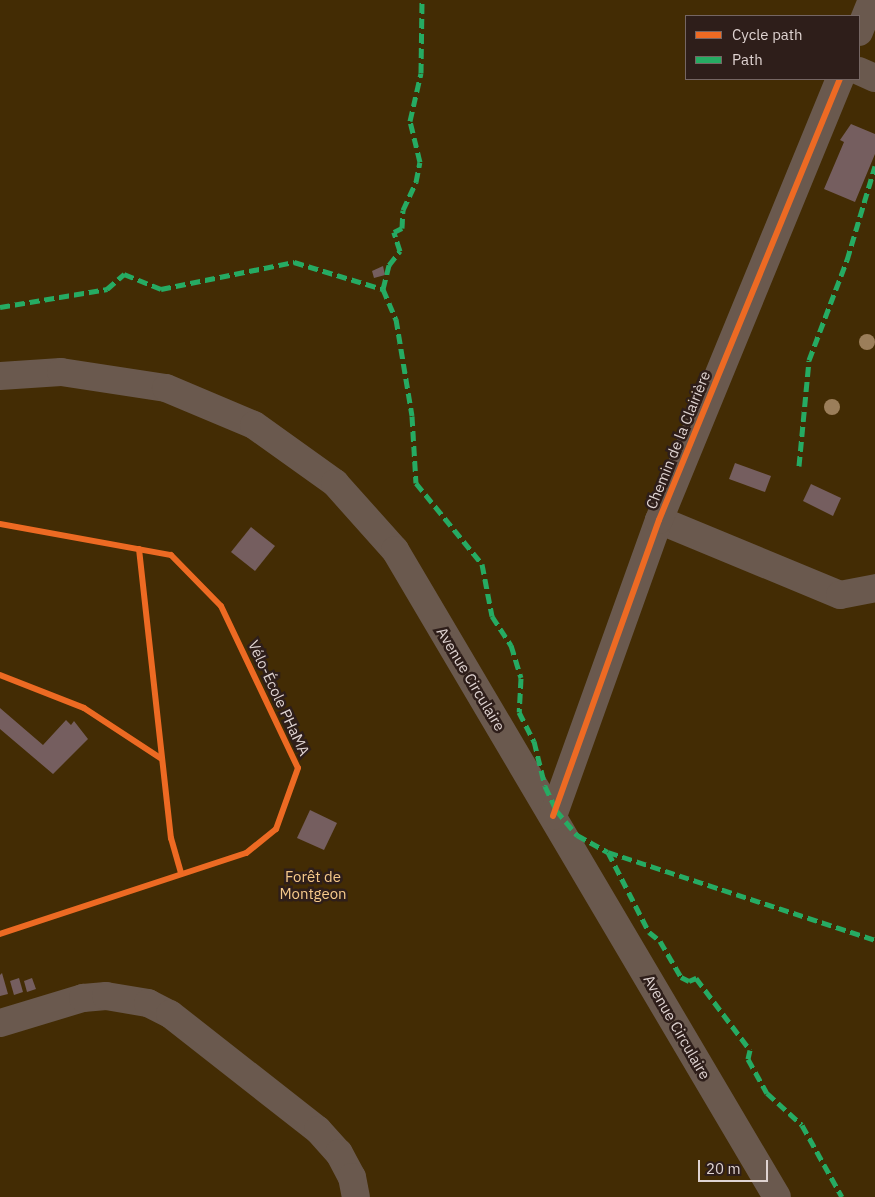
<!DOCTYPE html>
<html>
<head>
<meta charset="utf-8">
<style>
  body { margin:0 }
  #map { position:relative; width:875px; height:1197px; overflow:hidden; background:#2a211e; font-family:"IBM Plex Sans",sans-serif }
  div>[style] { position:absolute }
  .green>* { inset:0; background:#432c04 }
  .building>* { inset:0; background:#755e5f }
  .minor>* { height:28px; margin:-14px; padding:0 14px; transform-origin:14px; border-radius:14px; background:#6a594e }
  .quiet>* { height:5px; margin-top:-2.5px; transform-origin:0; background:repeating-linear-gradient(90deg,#26ab63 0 10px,transparent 0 15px) }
  .cycleway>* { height:6px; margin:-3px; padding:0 3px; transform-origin:3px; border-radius:3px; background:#ed6a23 }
  .trees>* { width:16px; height:16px; margin:-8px; border-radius:50%; background:#9b7e5a }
  span { translate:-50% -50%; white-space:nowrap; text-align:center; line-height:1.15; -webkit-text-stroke:5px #2e1e1a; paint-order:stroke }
  .street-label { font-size:15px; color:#dfd3d1 }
  .park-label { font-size:15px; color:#f7ca8b }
  .legend { position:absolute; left:685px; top:15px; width:175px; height:65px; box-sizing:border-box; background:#2e1e1a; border:1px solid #756663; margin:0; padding:6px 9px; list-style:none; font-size:15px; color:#dfd3d1 }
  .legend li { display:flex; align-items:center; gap:10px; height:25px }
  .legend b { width:25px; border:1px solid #756663 }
  .scale { position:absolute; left:698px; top:1160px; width:70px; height:22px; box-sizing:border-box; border:2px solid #dfd3d1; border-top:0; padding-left:6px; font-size:15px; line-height:18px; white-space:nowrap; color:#dfd3d1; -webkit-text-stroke:4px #2e1e1a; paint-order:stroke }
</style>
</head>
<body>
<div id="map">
  <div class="green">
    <div style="clip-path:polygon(evenodd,0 0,875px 0,875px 1197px,0 1197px,0 0,686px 16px,859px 16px,859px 79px,686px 79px,686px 16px)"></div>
  </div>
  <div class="building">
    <div style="clip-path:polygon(851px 124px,875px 134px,875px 154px,855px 202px,824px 189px,844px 142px,840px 140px)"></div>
    <div style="clip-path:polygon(383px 266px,385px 275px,374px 278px,372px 271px)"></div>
    <div style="clip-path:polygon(735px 463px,771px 476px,765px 492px,729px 479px)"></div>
    <div style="clip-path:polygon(811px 484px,841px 498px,833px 516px,803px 501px)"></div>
    <div style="clip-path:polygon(251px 527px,275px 546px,255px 571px,231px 552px)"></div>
    <div style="clip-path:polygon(0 708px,43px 745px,66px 720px,71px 725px,74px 721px,88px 739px,53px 774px,0 729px)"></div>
    <div style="clip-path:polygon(310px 810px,337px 823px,324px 850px,297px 838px)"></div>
    <div style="clip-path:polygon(2px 973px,8px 994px,0 996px,0 975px)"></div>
    <div style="clip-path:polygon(19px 978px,23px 992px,14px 995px,10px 981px)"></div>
    <div style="clip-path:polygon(32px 978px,36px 989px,27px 992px,24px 981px)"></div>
  </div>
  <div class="minor">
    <div style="left:859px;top:32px;width:35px;rotate:-68deg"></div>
    <div style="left:859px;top:71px;width:17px;rotate:24deg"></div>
    <div style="left:0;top:376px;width:61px;rotate:-3.8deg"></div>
    <div style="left:61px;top:372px;width:106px;rotate:8.7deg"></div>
    <div style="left:166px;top:388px;width:95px;rotate:22.8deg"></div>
    <div style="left:254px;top:425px;width:100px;rotate:35.6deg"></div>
    <div style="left:335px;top:483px;width:90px;rotate:48.2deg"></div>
    <div style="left:395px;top:550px;width:751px;rotate:59.44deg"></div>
    <div style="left:659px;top:520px;width:196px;rotate:22.5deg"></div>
    <div style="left:840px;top:595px;width:36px;rotate:-11deg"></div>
    <div style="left:553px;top:816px;width:314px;rotate:-70.3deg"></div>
    <div style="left:659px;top:520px;width:477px;rotate:-67.7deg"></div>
    <div style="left:0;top:1023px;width:87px;rotate:-16.8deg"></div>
    <div style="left:83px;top:998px;width:23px;rotate:-5deg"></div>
    <div style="left:106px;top:996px;width:43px;rotate:9.5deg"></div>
    <div style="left:148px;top:1003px;width:25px;rotate:27deg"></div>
    <div style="left:170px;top:1014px;width:188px;rotate:38.1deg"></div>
    <div style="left:318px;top:1130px;width:31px;rotate:48deg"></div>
    <div style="left:339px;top:1153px;width:27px;rotate:62deg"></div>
    <div style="left:352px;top:1177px;width:20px;rotate:79deg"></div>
  </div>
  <div class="quiet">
    <div style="left:383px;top:289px;width:33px;rotate:67deg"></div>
    <div style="left:396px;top:319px;width:98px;rotate:80.6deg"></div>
    <div style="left:412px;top:416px;width:67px;rotate:86.6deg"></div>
    <div style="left:416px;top:483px;width:104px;rotate:50.8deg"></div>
    <div style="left:482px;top:564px;width:53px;rotate:79.1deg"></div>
    <div style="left:492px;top:616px;width:35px;rotate:57deg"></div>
    <div style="left:511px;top:645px;width:34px;rotate:73deg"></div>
    <div style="left:521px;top:678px;width:34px;rotate:93deg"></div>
    <div style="left:519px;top:712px;width:33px;rotate:63deg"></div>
    <div style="left:534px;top:741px;width:46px;rotate:76.3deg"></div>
    <div style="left:545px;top:786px;width:26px;rotate:65deg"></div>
    <div style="left:556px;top:810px;width:33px;rotate:50deg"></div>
    <div style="left:577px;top:835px;width:35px;rotate:29deg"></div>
    <div style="left:608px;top:852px;width:281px;rotate:18.2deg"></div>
    <div style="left:383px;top:289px;width:25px;rotate:-76deg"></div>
    <div style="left:389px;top:265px;width:18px;rotate:-52deg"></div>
    <div style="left:400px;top:251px;width:20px;rotate:-108deg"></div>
    <div style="left:394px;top:232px;width:9px;rotate:-27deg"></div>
    <div style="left:402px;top:228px;width:18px;rotate:-87deg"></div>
    <div style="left:403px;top:210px;width:31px;rotate:-65deg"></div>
    <div style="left:416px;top:182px;width:20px;rotate:-79deg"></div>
    <div style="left:420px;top:162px;width:42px;rotate:-103.7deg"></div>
    <div style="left:410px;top:121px;width:49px;rotate:-77.1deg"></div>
    <div style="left:421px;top:73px;width:73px;rotate:-89.2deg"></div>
    <div style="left:0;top:307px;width:109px;rotate:-9.5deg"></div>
    <div style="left:107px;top:289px;width:23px;rotate:-41deg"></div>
    <div style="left:124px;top:274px;width:40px;rotate:22deg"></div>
    <div style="left:161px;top:289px;width:136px;rotate:-11.5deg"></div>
    <div style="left:294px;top:262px;width:93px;rotate:16.9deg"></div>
    <div style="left:799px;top:466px;width:106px;rotate:-84.6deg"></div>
    <div style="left:809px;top:360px;width:107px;rotate:-69.2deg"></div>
    <div style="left:847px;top:260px;width:98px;rotate:-73.4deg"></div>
    <div style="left:608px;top:852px;width:90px;rotate:62.9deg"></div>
    <div style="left:649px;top:932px;width:14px;rotate:39deg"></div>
    <div style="left:660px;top:941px;width:42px;rotate:59.7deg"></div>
    <div style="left:681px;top:977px;width:9px;rotate:27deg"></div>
    <div style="left:689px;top:981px;width:8px;rotate:-23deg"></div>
    <div style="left:696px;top:978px;width:90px;rotate:53.1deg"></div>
    <div style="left:750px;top:1050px;width:9px;rotate:103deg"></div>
    <div style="left:748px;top:1059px;width:39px;rotate:61deg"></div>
    <div style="left:767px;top:1093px;width:47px;rotate:42.4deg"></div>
    <div style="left:802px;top:1125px;width:82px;rotate:60.9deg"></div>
  </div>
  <div class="cycleway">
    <div style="left:0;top:524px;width:174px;rotate:10.3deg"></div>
    <div style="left:171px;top:555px;width:71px;rotate:45.6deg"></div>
    <div style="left:221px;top:606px;width:179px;rotate:64.6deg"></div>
    <div style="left:298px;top:768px;width:65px;rotate:109.8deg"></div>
    <div style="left:276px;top:829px;width:38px;rotate:141deg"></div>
    <div style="left:246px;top:853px;width:259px;rotate:161.8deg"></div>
    <div style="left:139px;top:549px;width:291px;rotate:83.7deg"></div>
    <div style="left:171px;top:838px;width:37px;rotate:74deg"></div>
    <div style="left:0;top:675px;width:90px;rotate:21.4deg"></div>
    <div style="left:84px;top:708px;width:93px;rotate:33.2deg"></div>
    <div style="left:553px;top:816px;width:314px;rotate:-70.3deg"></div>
    <div style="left:659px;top:520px;width:477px;rotate:-67.7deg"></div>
  </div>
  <div class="trees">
    <div style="left:867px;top:342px"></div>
    <div style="left:832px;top:407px"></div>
  </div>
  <div class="street-label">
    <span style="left:678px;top:440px;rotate:-68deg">Chemin de la Clairière</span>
    <span style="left:471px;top:679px;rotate:59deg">Avenue Circulaire</span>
    <span style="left:279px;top:698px;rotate:65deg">Vélo-École PHaMA</span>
    <span style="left:677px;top:1027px;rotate:60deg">Avenue Circulaire</span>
  </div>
  <div class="park-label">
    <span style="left:313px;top:885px">Forêt de<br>Montgeon</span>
  </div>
  <ul class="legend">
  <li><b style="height:6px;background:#ed6a23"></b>Cycle path</li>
  <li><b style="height:6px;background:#26ab63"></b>Path</li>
  </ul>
  <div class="scale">20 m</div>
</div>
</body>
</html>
